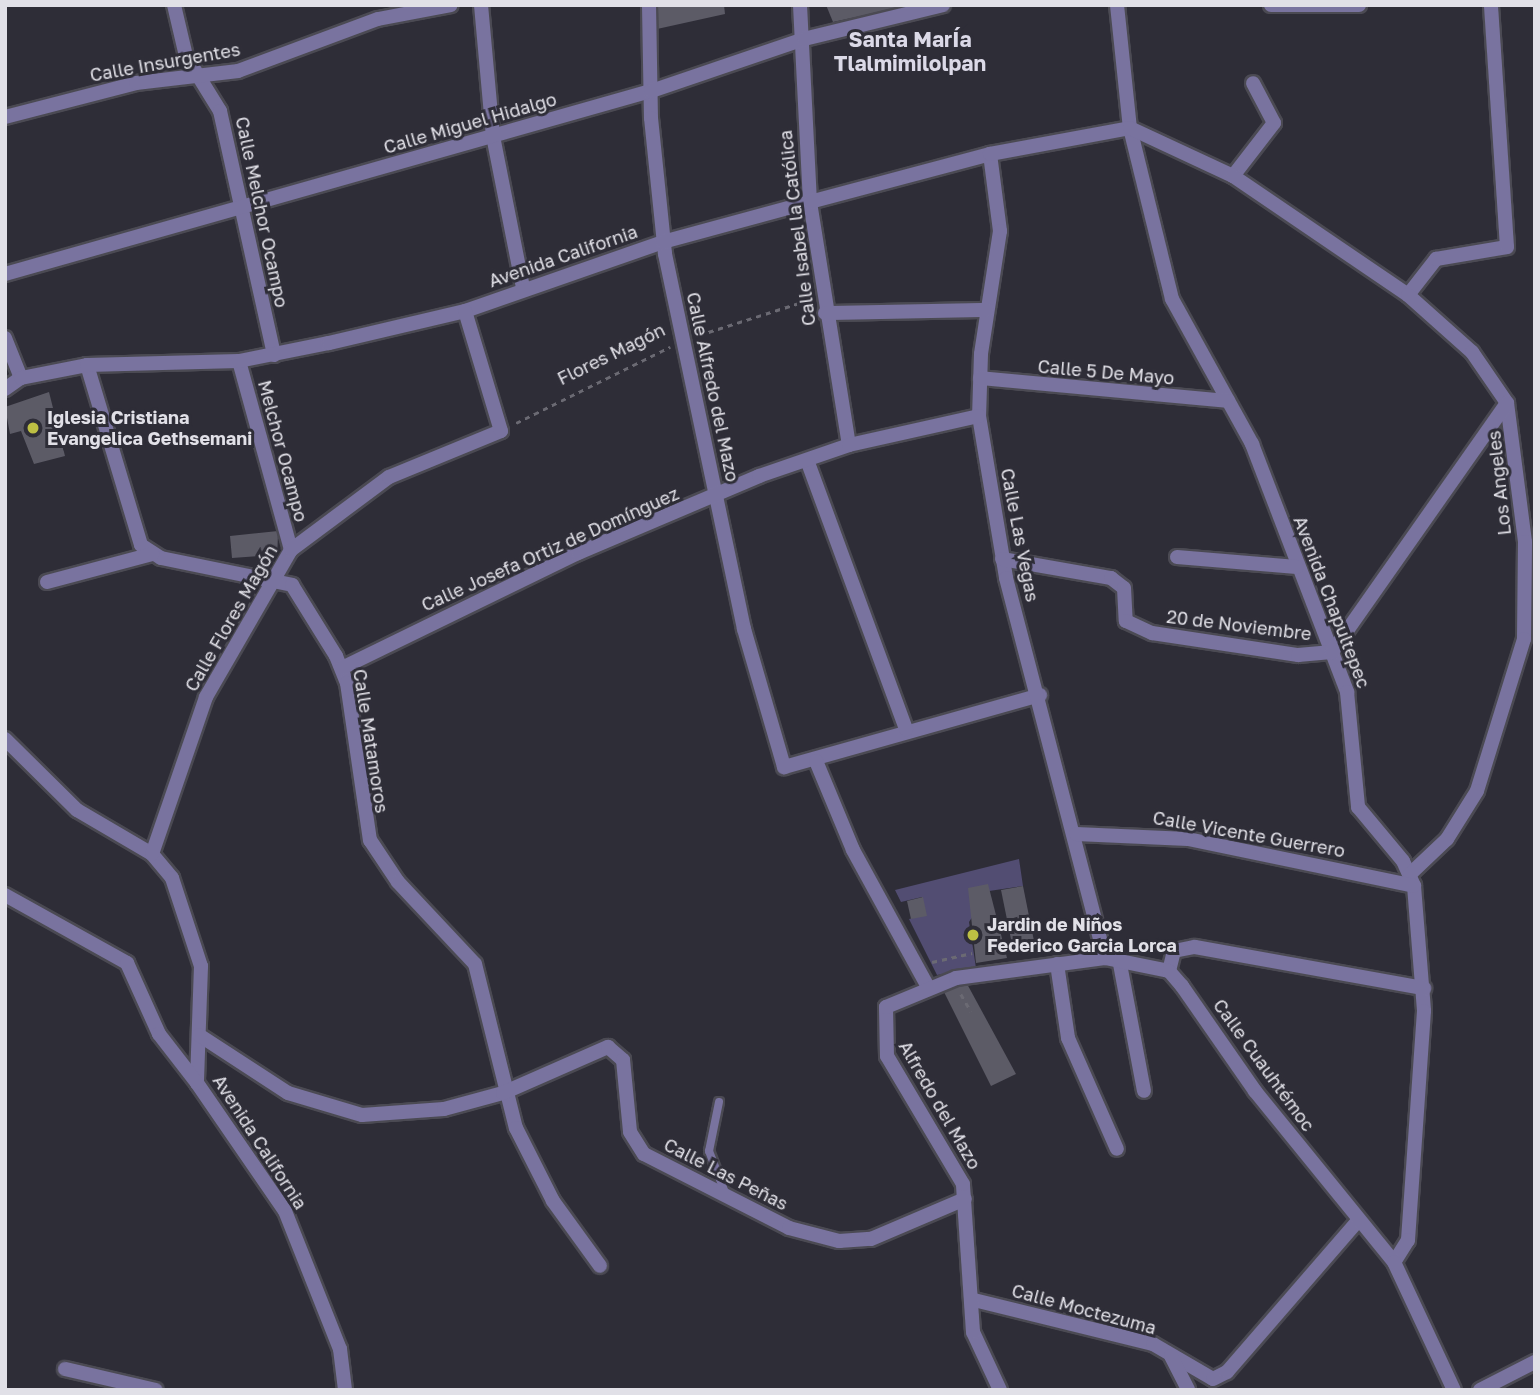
<!DOCTYPE html>
<html>
<head>
<meta charset="utf-8">
<style>
  body { margin:0 }
  #map { position:relative; width:1540px; height:1395px; overflow:hidden; background:#2e2d37; font-family:"Golos Text",sans-serif }
  div>[style] { position:absolute }
  .green>* { inset:0; background:#524d72 }
  .building>* { inset:0; background:#5c5b66 }
  .path>* { height:2.5px; margin-top:-1.25px; transform-origin:0; background:repeating-linear-gradient(90deg,#6b6a73 0 5px,transparent 0 10px) }
  .roads { filter:drop-shadow(2px 0 #4b4a53) drop-shadow(-2px 0 #4b4a53) drop-shadow(0 2px #4b4a53) drop-shadow(0 -2px #4b4a53) }
  .service>* { height:8px; margin:-4px; padding:0 4px; transform-origin:4px; border-radius:4px; background:#79739f }
  .minor>* { height:14px; margin:-7px; padding:0 7px; transform-origin:7px; border-radius:7px; background:#79739f }
  .dots>* { width:19px; height:19px; translate:-50% -50%; box-sizing:border-box; border:4px solid #2e2d37; border-radius:50% }
  span { translate:-50% -50%; white-space:nowrap; text-align:center; line-height:1.15; -webkit-text-stroke:6px #2e2d37; paint-order:stroke }
  .street-label { font-size:18px; color:#e1e0e7 }
  .poi-label { font-size:18px; color:#e1e0e7; font-weight:700 }
  .left { translate:0 -50%; text-align:left }
  .quarter-label { font-size:21px; color:#dbd9e7; font-weight:700 }
  .frame { position:absolute; inset:0; border:7px solid #e1e0e7; pointer-events:none }
</style>
</head>
<body>
<div id="map">
  <div class="green">
    <div style="clip-path:polygon(1019px 859px,1023px 886px,989px 891px,969px 922px,976px 968px,937px 975px,909px 919px,926px 915px,922px 897px,901px 902px,895px 890px)"></div>
  </div>
  <div class="building">
    <div style="clip-path:polygon(656px 5px,724px 5px,725px 14px,657px 29px)"></div>
    <div style="clip-path:polygon(826px 5px,907px 5px,907px 6px,833px 22px)"></div>
    <div style="clip-path:polygon(49px 392px,65px 456px,34px 464px,21px 431px,10px 434px,5px 407px)"></div>
    <div style="clip-path:polygon(278px 531px,277px 566px,261px 567px,259px 556px,232px 558px,230px 536px)"></div>
    <div style="clip-path:polygon(988px 884px,1007px 958px,976px 963px,968px 888px)"></div>
    <div style="clip-path:polygon(1023px 886px,1035px 946px,1013px 949px,1001px 890px)"></div>
    <div style="clip-path:polygon(923px 897px,927px 916px,911px 919px,907px 901px)"></div>
    <div style="clip-path:polygon(966px 982px,1016px 1074px,991px 1086px,942px 988px)"></div>
  </div>
  <div class="path">
    <div style="left:699px;top:335px;width:115px;rotate:-17.7deg"></div>
    <div style="left:516px;top:423px;width:172px;rotate:-26.3deg"></div>
    <div style="left:932px;top:962px;width:41px;rotate:-12.7deg"></div>
    <div style="left:961px;top:994px;width:20px;rotate:60deg"></div>
  </div>
  <div class="roads">
    <div class="service">
      <div style="left:719px;top:1102px;width:50px;rotate:101.5deg"></div>
      <div style="left:709px;top:1151px;width:47px;rotate:68.9deg"></div>
    </div>
    <div class="minor">
      <div style="left:174px;top:5px;width:52px;rotate:76.8deg"></div>
      <div style="left:186px;top:56px;width:65px;rotate:58.3deg"></div>
      <div style="left:220px;top:111px;width:250px;rotate:77.5deg"></div>
      <div style="left:481px;top:5px;width:132px;rotate:84.8deg"></div>
      <div style="left:493px;top:136px;width:155px;rotate:78.8deg"></div>
      <div style="left:649px;top:5px;width:113px;rotate:89deg"></div>
      <div style="left:651px;top:118px;width:137px;rotate:84.1deg"></div>
      <div style="left:665px;top:254px;width:383px;rotate:78.1deg"></div>
      <div style="left:744px;top:629px;width:144px;rotate:73.8deg"></div>
      <div style="left:784px;top:767px;width:266px;rotate:-15.7deg"></div>
      <div style="left:800px;top:5px;width:197px;rotate:87.1deg"></div>
      <div style="left:810px;top:202px;width:246px;rotate:80.9deg"></div>
      <div style="left:1117px;top:5px;width:124px;rotate:84deg"></div>
      <div style="left:1130px;top:128px;width:176px;rotate:76.2deg"></div>
      <div style="left:1172px;top:299px;width:166px;rotate:61.1deg"></div>
      <div style="left:1252px;top:444px;width:266px;rotate:69deg"></div>
      <div style="left:1347px;top:692px;width:116px;rotate:84.5deg"></div>
      <div style="left:1358px;top:807px;width:70px;rotate:50.2deg"></div>
      <div style="left:1403px;top:861px;width:27px;rotate:66deg"></div>
      <div style="left:1414px;top:886px;width:125px;rotate:85.4deg"></div>
      <div style="left:1424px;top:1011px;width:230px;rotate:94deg"></div>
      <div style="left:1408px;top:1240px;width:26px;rotate:122deg"></div>
      <div style="left:1271px;top:5px;width:88px"></div>
      <div style="left:5px;top:117px;width:135px;rotate:-14.5deg"></div>
      <div style="left:136px;top:83px;width:103px;rotate:-6.7deg"></div>
      <div style="left:238px;top:71px;width:149px;rotate:-20.4deg"></div>
      <div style="left:378px;top:19px;width:74px;rotate:-10.9deg"></div>
      <div style="left:990px;top:154px;width:78px;rotate:82.6deg"></div>
      <div style="left:1000px;top:231px;width:124px;rotate:98.8deg"></div>
      <div style="left:981px;top:354px;width:62px;rotate:91.8deg"></div>
      <div style="left:979px;top:416px;width:164px;rotate:80.5deg"></div>
      <div style="left:1006px;top:578px;width:393px;rotate:75.4deg"></div>
      <div style="left:1233px;top:176px;width:67px;rotate:-52.3deg"></div>
      <div style="left:1274px;top:123px;width:45px;rotate:-117.7deg"></div>
      <div style="left:5px;top:274px;width:671px;rotate:-15.82deg"></div>
      <div style="left:651px;top:91px;width:162px;rotate:-18.8deg"></div>
      <div style="left:804px;top:39px;width:143px;rotate:-13.7deg"></div>
      <div style="left:1408px;top:295px;width:46px;rotate:-52.1deg"></div>
      <div style="left:1436px;top:259px;width:72px;rotate:-9.6deg"></div>
      <div style="left:1507px;top:247px;width:243px;rotate:-93.8deg"></div>
      <div style="left:825px;top:313px;width:162px;rotate:-1.1deg"></div>
      <div style="left:5px;top:338px;width:43px;rotate:68.2deg"></div>
      <div style="left:239px;top:361px;width:196px;rotate:74.6deg"></div>
      <div style="left:87px;top:365px;width:188px;rotate:73.3deg"></div>
      <div style="left:141px;top:545px;width:24px;rotate:33deg"></div>
      <div style="left:161px;top:558px;width:134px;rotate:11.6deg"></div>
      <div style="left:292px;top:585px;width:84px;rotate:58.2deg"></div>
      <div style="left:336px;top:656px;width:29px;rotate:68deg"></div>
      <div style="left:347px;top:683px;width:159px;rotate:81.7deg"></div>
      <div style="left:370px;top:840px;width:50px;rotate:56.3deg"></div>
      <div style="left:398px;top:882px;width:112px;rotate:46.8deg"></div>
      <div style="left:475px;top:964px;width:169px;rotate:76deg"></div>
      <div style="left:516px;top:1128px;width:82px;rotate:63.1deg"></div>
      <div style="left:553px;top:1201px;width:80px;rotate:54.1deg"></div>
      <div style="left:980px;top:378px;width:249px;rotate:5.3deg"></div>
      <div style="left:5px;top:389px;width:19px;rotate:-35deg"></div>
      <div style="left:21px;top:378px;width:67px;rotate:-11.1deg"></div>
      <div style="left:87px;top:365px;width:152px;rotate:-1.5deg"></div>
      <div style="left:239px;top:361px;width:92px;rotate:-11.3deg"></div>
      <div style="left:329px;top:343px;width:140px;rotate:-13.2deg"></div>
      <div style="left:465px;top:311px;width:210px;rotate:-19.2deg"></div>
      <div style="left:663px;top:242px;width:152px;rotate:-15.2deg"></div>
      <div style="left:810px;top:202px;width:186px;rotate:-14.9deg"></div>
      <div style="left:990px;top:154px;width:142px;rotate:-10.5deg"></div>
      <div style="left:1130px;top:128px;width:114px;rotate:25deg"></div>
      <div style="left:1233px;top:176px;width:212px;rotate:34.2deg"></div>
      <div style="left:1408px;top:295px;width:86px;rotate:41.7deg"></div>
      <div style="left:1472px;top:352px;width:62px;rotate:55.5deg"></div>
      <div style="left:1507px;top:403px;width:140px;rotate:82.6deg"></div>
      <div style="left:1525px;top:542px;width:97px;rotate:90.6deg"></div>
      <div style="left:1524px;top:639px;width:159px;rotate:107.2deg"></div>
      <div style="left:1477px;top:791px;width:57px;rotate:122deg"></div>
      <div style="left:1447px;top:839px;width:51px;rotate:136.6deg"></div>
      <div style="left:807px;top:460px;width:287px;rotate:69.8deg"></div>
      <div style="left:1177px;top:557px;width:120px;rotate:4.8deg"></div>
      <div style="left:1002px;top:559px;width:111px;rotate:9.9deg"></div>
      <div style="left:1111px;top:578px;width:16px;rotate:38deg"></div>
      <div style="left:1124px;top:588px;width:33px;rotate:87deg"></div>
      <div style="left:1126px;top:621px;width:29px;rotate:25deg"></div>
      <div style="left:1152px;top:633px;width:148px;rotate:8.6deg"></div>
      <div style="left:1298px;top:655px;width:34px;rotate:-5deg"></div>
      <div style="left:1332px;top:652px;width:304px;rotate:-54.9deg"></div>
      <div style="left:47px;top:582px;width:109px;rotate:-14.9deg"></div>
      <div style="left:342px;top:668px;width:263px;rotate:-26deg"></div>
      <div style="left:578px;top:553px;width:197px;rotate:-23deg"></div>
      <div style="left:759px;top:476px;width:95px;rotate:-19deg"></div>
      <div style="left:849px;top:445px;width:133px;rotate:-12.6deg"></div>
      <div style="left:5px;top:739px;width:101px;rotate:44.6deg"></div>
      <div style="left:77px;top:810px;width:87px;rotate:30.4deg"></div>
      <div style="left:152px;top:854px;width:31px;rotate:50deg"></div>
      <div style="left:172px;top:878px;width:93px;rotate:71.8deg"></div>
      <div style="left:201px;top:966px;width:117px;rotate:92deg"></div>
      <div style="left:197px;top:1083px;width:155px;rotate:55.5deg"></div>
      <div style="left:285px;top:1211px;width:149px;rotate:68.3deg"></div>
      <div style="left:340px;top:1349px;width:41px;rotate:83deg"></div>
      <div style="left:816px;top:761px;width:96px;rotate:67.4deg"></div>
      <div style="left:853px;top:850px;width:156px;rotate:61.3deg"></div>
      <div style="left:1076px;top:834px;width:112px;rotate:2.6deg"></div>
      <div style="left:1188px;top:839px;width:231px;rotate:11.7deg"></div>
      <div style="left:152px;top:854px;width:166px;rotate:-71deg"></div>
      <div style="left:206px;top:697px;width:170px;rotate:-60deg"></div>
      <div style="left:291px;top:550px;width:122px;rotate:-36.7deg"></div>
      <div style="left:389px;top:477px;width:121px;rotate:-22.3deg"></div>
      <div style="left:501px;top:431px;width:125px;rotate:-106.7deg"></div>
      <div style="left:5px;top:895px;width:140px;rotate:29.1deg"></div>
      <div style="left:127px;top:963px;width:78px;rotate:65.7deg"></div>
      <div style="left:159px;top:1034px;width:62px;rotate:52.2deg"></div>
      <div style="left:1057px;top:964px;width:75px;rotate:81.5deg"></div>
      <div style="left:1068px;top:1038px;width:121px;rotate:66.2deg"></div>
      <div style="left:1120px;top:964px;width:129px;rotate:79.3deg"></div>
      <div style="left:1169px;top:971px;width:21px;rotate:-76deg"></div>
      <div style="left:1174px;top:951px;width:21px;rotate:-11deg"></div>
      <div style="left:1195px;top:947px;width:233px;rotate:10.2deg"></div>
      <div style="left:199px;top:1035px;width:106px;rotate:33.1deg"></div>
      <div style="left:288px;top:1093px;width:77px;rotate:16.6deg"></div>
      <div style="left:362px;top:1115px;width:82px;rotate:-4.2deg"></div>
      <div style="left:444px;top:1109px;width:61px;rotate:-15.2deg"></div>
      <div style="left:503px;top:1093px;width:115px;rotate:-23.7deg"></div>
      <div style="left:608px;top:1047px;width:20px;rotate:41deg"></div>
      <div style="left:623px;top:1060px;width:72px;rotate:84.4deg"></div>
      <div style="left:630px;top:1132px;width:26px;rotate:58deg"></div>
      <div style="left:644px;top:1154px;width:163px;rotate:27deg"></div>
      <div style="left:789px;top:1228px;width:52px;rotate:14.6deg"></div>
      <div style="left:839px;top:1241px;width:32px;rotate:-4deg"></div>
      <div style="left:871px;top:1239px;width:102px;rotate:-23.1deg"></div>
      <div style="left:974px;top:1300px;width:184px;rotate:13.8deg"></div>
      <div style="left:1153px;top:1344px;width:69px;rotate:30.3deg"></div>
      <div style="left:1171px;top:1356px;width:38px;rotate:63deg"></div>
      <div style="left:65px;top:1369px;width:93px;rotate:13deg"></div>
      <div style="left:1213px;top:1379px;width:16px;rotate:-27deg"></div>
      <div style="left:1227px;top:1372px;width:200px;rotate:-49.1deg"></div>
      <div style="left:1000px;top:1390px;width:64px;rotate:-115deg"></div>
      <div style="left:973px;top:1332px;width:148px;rotate:-93.9deg"></div>
      <div style="left:963px;top:1184px;width:149px;rotate:-120.7deg"></div>
      <div style="left:887px;top:1056px;width:49px;rotate:-91.2deg"></div>
      <div style="left:886px;top:1007px;width:76px;rotate:-22.5deg"></div>
      <div style="left:956px;top:978px;width:150px;rotate:-7.6deg"></div>
      <div style="left:1105px;top:958px;width:65px;rotate:11.5deg"></div>
      <div style="left:1169px;top:971px;width:20px;rotate:49deg"></div>
      <div style="left:1182px;top:986px;width:128px;rotate:55.2deg"></div>
      <div style="left:1255px;top:1091px;width:220px;rotate:50.9deg"></div>
      <div style="left:1394px;top:1262px;width:141px;rotate:64.9deg"></div>
      <div style="left:1480px;top:1390px;width:62px;rotate:-27deg"></div>
    </div>
  </div>
  <div class="dots">
    <div style="left:33px;top:428px;background:#bdbf43"></div>
    <div style="left:973px;top:935px;background:#bdbf43"></div>
  </div>
  <div class="street-label">
    <span style="left:165px;top:62px;rotate:-10deg">Calle Insurgentes</span>
    <span style="left:470px;top:123px;rotate:-16deg">Calle Miguel Hidalgo</span>
    <span style="left:262px;top:212px;rotate:78deg">Calle Melchor Ocampo</span>
    <span style="left:797px;top:228px;rotate:-97deg">Calle Isabel la Católica</span>
    <span style="left:563px;top:256px;rotate:-19deg">Avenida California</span>
    <span style="left:611px;top:354px;rotate:-26deg">Flores Magón</span>
    <span style="left:1106px;top:372px;rotate:5deg">Calle 5 De Mayo</span>
    <span style="left:713px;top:387px;rotate:78deg">Calle Alfredo del Mazo</span>
    <span style="left:283px;top:451px;rotate:75deg">Melchor Ocampo</span>
    <span style="left:1499px;top:483px;rotate:-96deg">Los Angeles</span>
    <span style="left:1020px;top:535px;rotate:79deg">Calle Las Vegas</span>
    <span style="left:550px;top:549px;rotate:-24deg">Calle Josefa Ortiz de Domínguez</span>
    <span style="left:1332px;top:602px;rotate:69deg">Avenida Chapultepec</span>
    <span style="left:231px;top:618px;rotate:-60deg">Calle Flores Magón</span>
    <span style="left:1239px;top:625px;rotate:7deg">20 de Noviembre</span>
    <span style="left:371px;top:741px;rotate:81deg">Calle Matamoros</span>
    <span style="left:1249px;top:834px;rotate:10deg">Calle Vicente Guerrero</span>
    <span style="left:1264px;top:1065px;rotate:54deg">Calle Cuauhtémoc</span>
    <span style="left:940px;top:1105px;rotate:60deg">Alfredo del Mazo</span>
    <span style="left:260px;top:1142px;rotate:57deg">Avenida California</span>
    <span style="left:726px;top:1174px;rotate:27deg">Calle Las Peñas</span>
    <span style="left:1084px;top:1309px;rotate:15deg">Calle Moctezuma</span>
  </div>
  <div class="poi-label">
    <span class="left" style="left:47px;top:428px">Iglesia Cristiana<br>Evangelica Gethsemani</span>
    <span class="left" style="left:987px;top:935px">Jardin de Niños<br>Federico Garcia Lorca</span>
  </div>
  <div class="quarter-label">
    <span style="left:910px;top:51px">Santa MarÍa<br>Tlalmimilolpan</span>
  </div>
  <div class="frame"></div>
</div>
</body>
</html>
